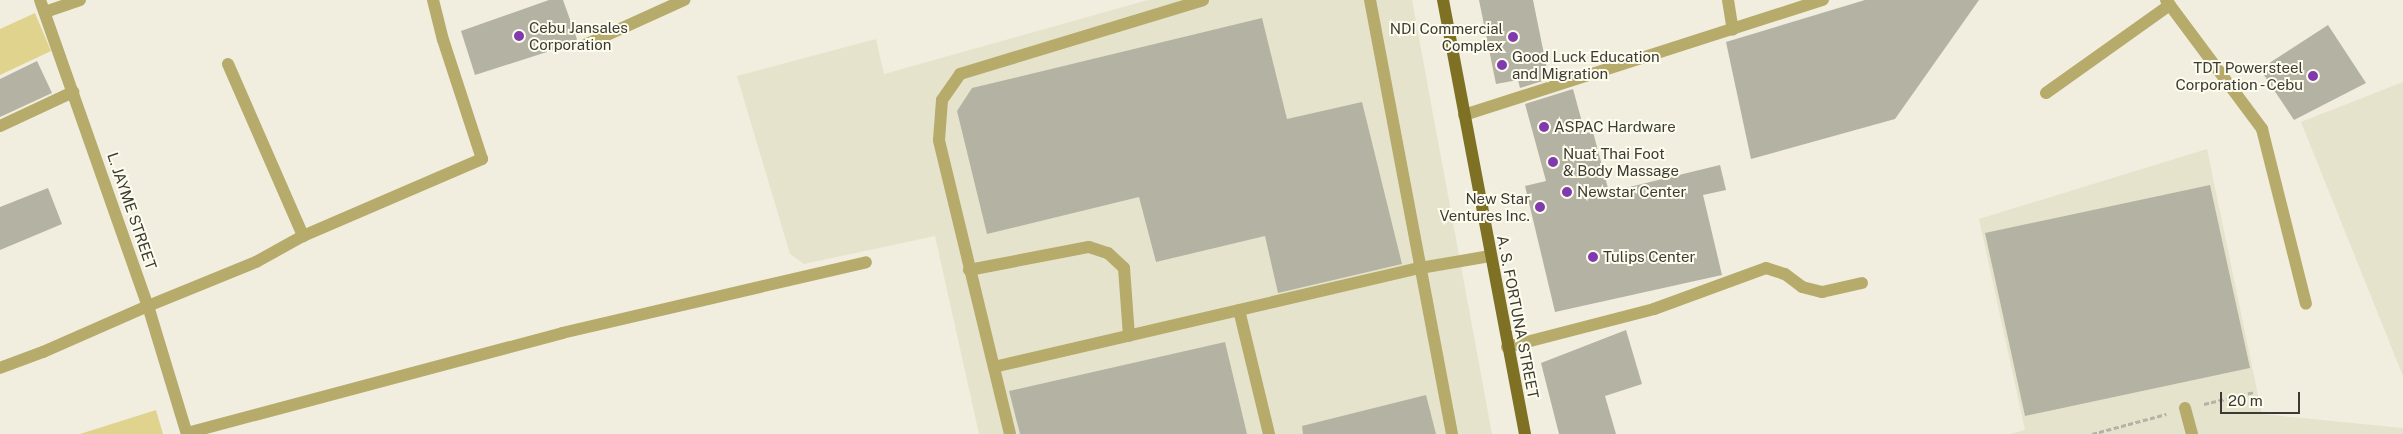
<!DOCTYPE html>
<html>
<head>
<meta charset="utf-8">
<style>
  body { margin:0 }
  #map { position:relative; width:2403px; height:434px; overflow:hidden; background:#f1eedf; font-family:"Public Sans",sans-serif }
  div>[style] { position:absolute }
  .built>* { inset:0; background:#e6e3cc }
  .green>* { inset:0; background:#dfd38d }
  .building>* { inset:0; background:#b4b2a3 }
  .path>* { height:3px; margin-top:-1.5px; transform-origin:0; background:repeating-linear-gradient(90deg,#b5b3a7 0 5px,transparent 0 7.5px) }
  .minor>* { height:12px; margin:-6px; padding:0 6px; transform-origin:6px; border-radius:6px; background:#b6ab6b }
  .major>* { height:12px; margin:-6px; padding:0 6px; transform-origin:6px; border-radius:6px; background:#7e7124 }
  .dots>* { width:14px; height:14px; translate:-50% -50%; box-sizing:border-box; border:2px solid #fefced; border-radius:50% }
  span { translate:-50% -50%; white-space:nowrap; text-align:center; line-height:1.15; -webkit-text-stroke:4px #fefced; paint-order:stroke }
  .poi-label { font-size:15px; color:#3b3a35 }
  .left { translate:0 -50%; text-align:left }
  .right { translate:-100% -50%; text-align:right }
  .street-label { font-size:15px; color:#3b3a35 }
  .scale { position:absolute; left:2220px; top:392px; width:80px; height:22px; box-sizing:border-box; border:2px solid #3b3a35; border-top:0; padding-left:6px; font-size:15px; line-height:18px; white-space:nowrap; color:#3b3a35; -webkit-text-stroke:4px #fefced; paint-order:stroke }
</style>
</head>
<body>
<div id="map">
  <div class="built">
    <div style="clip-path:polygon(1148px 0,1412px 0,1492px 434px,979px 434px,935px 236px,804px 264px,790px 254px,737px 76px,876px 39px,884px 74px)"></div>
    <div style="clip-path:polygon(2403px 82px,2403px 376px,2301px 122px)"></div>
    <div style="clip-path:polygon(2207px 149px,2262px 414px,2403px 428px,2403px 434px,2010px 434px,2025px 430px,1979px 219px)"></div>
  </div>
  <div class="green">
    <div style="clip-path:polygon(35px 13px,51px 51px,0 75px,0 29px)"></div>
    <div style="clip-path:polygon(156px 410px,163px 434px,80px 434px)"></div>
  </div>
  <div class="building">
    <div style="clip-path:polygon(549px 0,563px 0,578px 42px,475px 75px,461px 31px)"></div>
    <div style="clip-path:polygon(1479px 0,1533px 0,1549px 79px,1520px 88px,1518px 80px,1496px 84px)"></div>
    <div style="clip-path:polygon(1865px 0,1979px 0,1895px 119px,1751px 159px,1726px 42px)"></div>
    <div style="clip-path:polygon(1262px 18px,1287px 119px,1362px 102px,1402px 264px,1278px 293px,1265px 236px,1156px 262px,1139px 197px,987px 234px,957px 111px,972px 88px)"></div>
    <div style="clip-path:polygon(2328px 25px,2366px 83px,2294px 120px,2260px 69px)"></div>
    <div style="clip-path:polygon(37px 61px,52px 93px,0 117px,0 79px)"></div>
    <div style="clip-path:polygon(1573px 89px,1585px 133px,1593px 132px,1609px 192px,1720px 165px,1726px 190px,1703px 195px,1722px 275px,1555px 312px,1525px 186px,1546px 181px,1525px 104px)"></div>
    <div style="clip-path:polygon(2210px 185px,2250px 368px,2025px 416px,1985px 233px)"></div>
    <div style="clip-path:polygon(48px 188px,62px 224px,0 250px,0 207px)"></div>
    <div style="clip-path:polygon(1626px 330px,1642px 384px,1605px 396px,1616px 434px,1559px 434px,1541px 363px)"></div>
    <div style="clip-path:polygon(1225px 342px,1247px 434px,1020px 434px,1009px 391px)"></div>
    <div style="clip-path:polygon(1426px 395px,1436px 434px,1303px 434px,1302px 426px)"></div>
  </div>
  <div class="path">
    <div style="left:2204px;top:404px;width:51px;rotate:-13.5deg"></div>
    <div style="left:2092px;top:434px;width:77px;rotate:-15.1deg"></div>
  </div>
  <div class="minor">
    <div style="left:40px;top:0;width:324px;rotate:70.6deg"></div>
    <div style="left:148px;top:306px;width:134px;rotate:73.1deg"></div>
    <div style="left:1370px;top:0;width:442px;rotate:79.3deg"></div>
    <div style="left:1728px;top:0;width:30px;rotate:81deg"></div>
    <div style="left:2166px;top:0;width:161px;rotate:53.3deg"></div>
    <div style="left:2262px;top:129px;width:180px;rotate:75.9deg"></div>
    <div style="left:45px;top:12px;width:37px;rotate:-19deg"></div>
    <div style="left:587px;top:44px;width:107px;rotate:-24.4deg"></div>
    <div style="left:228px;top:64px;width:188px;rotate:66.4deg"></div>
    <div style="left:2046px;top:93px;width:152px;rotate:-35.4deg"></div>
    <div style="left:1464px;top:115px;width:377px;rotate:-17.8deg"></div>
    <div style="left:0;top:126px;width:81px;rotate:-25deg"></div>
    <div style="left:969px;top:270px;width:122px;rotate:-10.9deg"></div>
    <div style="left:1089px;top:247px;width:20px;rotate:18deg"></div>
    <div style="left:1108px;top:253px;width:22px;rotate:43deg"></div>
    <div style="left:1124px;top:268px;width:68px;rotate:85.8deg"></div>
    <div style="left:1239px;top:310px;width:128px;rotate:76.4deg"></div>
    <div style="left:1507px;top:347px;width:152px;rotate:-14.5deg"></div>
    <div style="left:1654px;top:309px;width:119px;rotate:-20.1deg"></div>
    <div style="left:1766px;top:268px;width:20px;rotate:18deg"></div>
    <div style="left:1785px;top:274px;width:21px;rotate:37deg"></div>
    <div style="left:1802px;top:287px;width:21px;rotate:14deg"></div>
    <div style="left:1822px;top:292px;width:41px;rotate:-12.7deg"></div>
    <div style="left:994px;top:367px;width:437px;rotate:-13.1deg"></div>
    <div style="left:1420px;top:268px;width:71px;rotate:-9.7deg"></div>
    <div style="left:0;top:368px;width:46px;rotate:-20.4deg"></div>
    <div style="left:43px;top:352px;width:115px;rotate:-23.7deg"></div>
    <div style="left:148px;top:306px;width:117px;rotate:-22.2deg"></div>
    <div style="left:256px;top:262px;width:54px;rotate:-29deg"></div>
    <div style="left:303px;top:236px;width:195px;rotate:-23.3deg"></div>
    <div style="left:482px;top:159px;width:125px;rotate:-108.1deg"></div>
    <div style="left:443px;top:40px;width:41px;rotate:-104deg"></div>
    <div style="left:2185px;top:408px;width:27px;rotate:75deg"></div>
    <div style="left:187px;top:433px;width:388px;rotate:-14.9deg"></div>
    <div style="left:562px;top:333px;width:312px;rotate:-13.1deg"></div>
    <div style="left:1010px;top:434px;width:302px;rotate:-103.6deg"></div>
    <div style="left:939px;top:140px;width:40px;rotate:-85.7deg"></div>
    <div style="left:942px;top:100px;width:32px;rotate:-55deg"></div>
    <div style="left:960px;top:74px;width:254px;rotate:-16.9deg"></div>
  </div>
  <div class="major">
    <div style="left:1443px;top:0;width:442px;rotate:79.3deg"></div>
  </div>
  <div class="dots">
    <div style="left:519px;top:36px;background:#803aad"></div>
    <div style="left:1513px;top:37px;background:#803aad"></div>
    <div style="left:1502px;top:65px;background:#803aad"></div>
    <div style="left:2313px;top:76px;background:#803aad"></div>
    <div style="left:1544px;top:127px;background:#803aad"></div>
    <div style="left:1553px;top:162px;background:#803aad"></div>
    <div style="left:1567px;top:192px;background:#803aad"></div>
    <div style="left:1540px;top:207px;background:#803aad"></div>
    <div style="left:1593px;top:257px;background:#803aad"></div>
  </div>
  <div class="poi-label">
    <span class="left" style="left:529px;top:36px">Cebu Jansales<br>Corporation</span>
    <span class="right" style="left:1503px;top:37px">NDI Commercial<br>Complex</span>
    <span class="left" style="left:1512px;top:65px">Good Luck Education<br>and Migration</span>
    <span class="right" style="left:2303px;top:76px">TDT Powersteel<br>Corporation - Cebu</span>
    <span class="left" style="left:1554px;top:127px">ASPAC Hardware</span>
    <span class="left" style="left:1563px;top:162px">Nuat Thai Foot<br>&amp; Body Massage</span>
    <span class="left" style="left:1577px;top:192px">Newstar Center</span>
    <span class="right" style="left:1530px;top:207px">New Star<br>Ventures Inc.</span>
    <span class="left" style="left:1603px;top:257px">Tulips Center</span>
  </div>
  <div class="street-label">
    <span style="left:132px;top:211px;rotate:71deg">L. JAYME STREET</span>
    <span style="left:1518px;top:317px;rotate:79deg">A. S. FORTUNA STREET</span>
  </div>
  <div class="scale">20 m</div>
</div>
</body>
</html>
